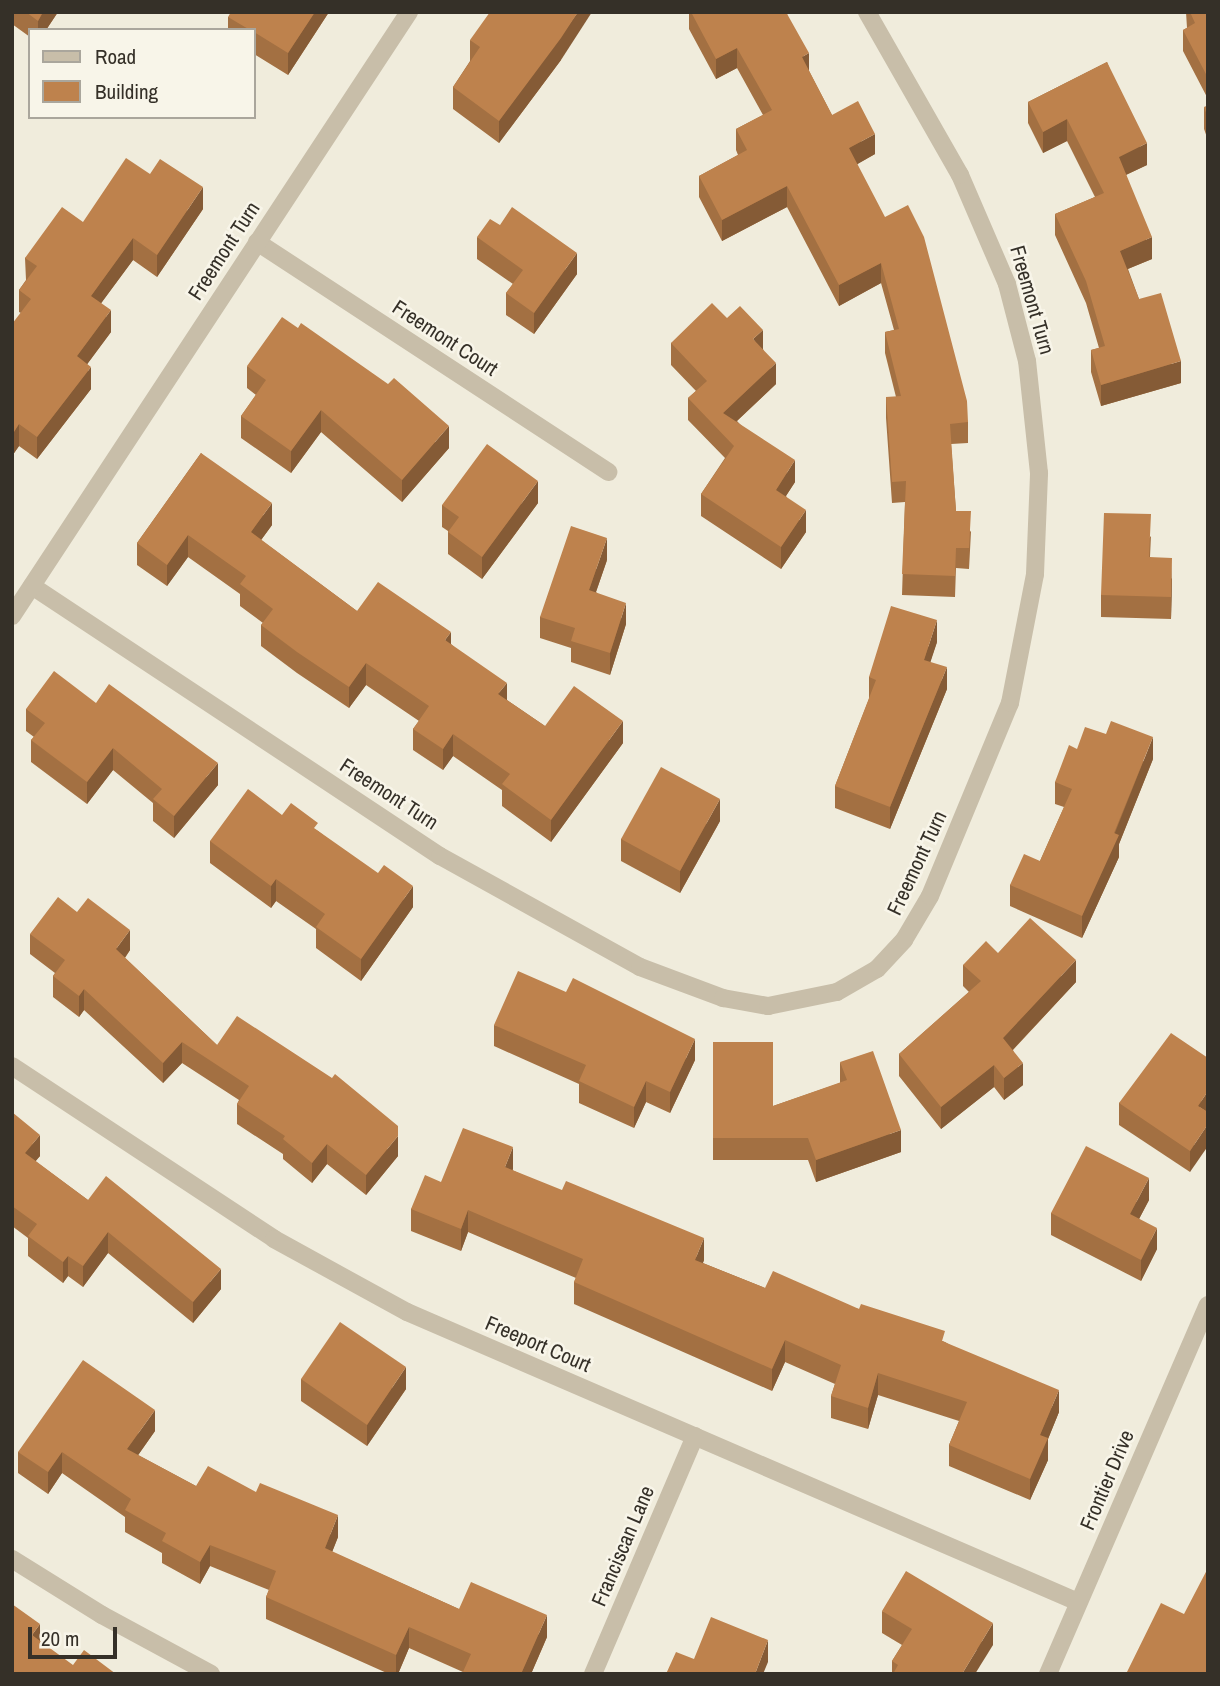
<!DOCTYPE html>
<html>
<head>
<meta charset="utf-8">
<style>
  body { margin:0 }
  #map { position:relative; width:1220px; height:1686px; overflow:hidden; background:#f0ecdc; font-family:"Archivo Narrow",sans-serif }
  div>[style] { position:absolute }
  .minor>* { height:18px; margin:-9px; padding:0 9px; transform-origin:9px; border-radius:9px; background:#c8bea9 }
  .wall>* { inset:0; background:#a37042 }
  .shaded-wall>* { inset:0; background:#855b36 }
  .building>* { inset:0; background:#be824d }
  span { translate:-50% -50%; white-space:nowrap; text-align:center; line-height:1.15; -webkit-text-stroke:5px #f8f5e9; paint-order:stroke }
  .street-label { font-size:21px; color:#353028 }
  .frame { position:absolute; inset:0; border:14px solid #353028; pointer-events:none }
  .legend { position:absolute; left:28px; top:28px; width:228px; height:91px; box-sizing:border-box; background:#f8f5e9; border:2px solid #aaa69c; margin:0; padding:9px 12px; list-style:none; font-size:21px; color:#353028 }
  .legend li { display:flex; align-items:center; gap:14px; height:35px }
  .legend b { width:35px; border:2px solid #aaa69c }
  .scale { position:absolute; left:28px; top:1627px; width:89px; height:32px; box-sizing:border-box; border:4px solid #353028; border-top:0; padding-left:9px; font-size:21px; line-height:24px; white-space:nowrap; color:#353028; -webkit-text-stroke:5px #f8f5e9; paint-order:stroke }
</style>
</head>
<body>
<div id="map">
  <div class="minor">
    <div style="left:257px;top:242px;width:420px;rotate:33.2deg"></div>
    <div style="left:32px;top:586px;width:489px;rotate:33.5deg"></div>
    <div style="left:440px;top:856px;width:229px;rotate:29deg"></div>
    <div style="left:640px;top:967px;width:89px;rotate:20.5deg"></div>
    <div style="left:723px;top:998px;width:46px;rotate:10.1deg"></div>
    <div style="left:768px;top:1006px;width:70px;rotate:-11.5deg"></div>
    <div style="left:837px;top:992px;width:46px;rotate:-29.9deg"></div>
    <div style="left:877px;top:969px;width:40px;rotate:-47deg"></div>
    <div style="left:904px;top:940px;width:51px;rotate:-59.4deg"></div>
    <div style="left:930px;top:896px;width:209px;rotate:-67.5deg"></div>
    <div style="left:1010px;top:703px;width:131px;rotate:-79deg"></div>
    <div style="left:1035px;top:574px;width:101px;rotate:-87.7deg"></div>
    <div style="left:1039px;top:473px;width:113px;rotate:-96.1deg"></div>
    <div style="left:1027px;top:361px;width:80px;rotate:-104.6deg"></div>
    <div style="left:1007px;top:284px;width:119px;rotate:-113.3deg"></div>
    <div style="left:960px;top:175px;width:188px;rotate:-119.7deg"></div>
    <div style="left:12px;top:616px;width:723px;rotate:-56.68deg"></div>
    <div style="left:12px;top:1066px;width:314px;rotate:33.4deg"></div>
    <div style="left:274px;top:1239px;width:152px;rotate:28.8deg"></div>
    <div style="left:407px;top:1312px;width:731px;rotate:23.37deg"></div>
    <div style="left:12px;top:1559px;width:106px;rotate:31.9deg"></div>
    <div style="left:102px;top:1615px;width:124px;rotate:28.4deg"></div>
    <div style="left:593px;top:1674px;width:259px;rotate:-66.8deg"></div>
    <div style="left:1048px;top:1674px;width:402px;rotate:-66.6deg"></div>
  </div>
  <div class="wall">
    <div style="clip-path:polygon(12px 12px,58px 12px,46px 30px,30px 30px,30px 37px,12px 24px)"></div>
    <div style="clip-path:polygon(329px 12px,288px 75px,254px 54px,254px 30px,228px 30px,228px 17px)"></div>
    <div style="clip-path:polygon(689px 12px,788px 12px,787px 15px,809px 71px,832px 115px,875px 154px,857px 164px,968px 422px,968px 443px,951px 444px,956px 511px,971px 532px,969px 569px,956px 568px,955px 597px,902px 595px,905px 502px,892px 503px,886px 418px,886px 397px,896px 397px,885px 353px,885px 332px,894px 330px,881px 283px,839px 306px,787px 207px,722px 241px,699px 197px,699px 176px,738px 155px,736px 150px,736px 129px,763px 115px,737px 68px,716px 79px,689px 29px)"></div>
    <div style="clip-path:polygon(1186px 12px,1208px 12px,1208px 99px,1183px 51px,1183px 30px,1187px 28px)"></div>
    <div style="clip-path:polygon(470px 40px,561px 60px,499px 143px,453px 109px,453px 87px,470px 61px)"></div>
    <div style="clip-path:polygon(1107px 62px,1147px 165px,1126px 175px,1152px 259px,1128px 269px,1139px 299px,1181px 383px,1101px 406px,1091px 372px,1091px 350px,1099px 348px,1086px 303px,1055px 235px,1055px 214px,1095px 197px,1067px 141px,1043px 153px,1028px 123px,1028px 102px)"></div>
    <div style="clip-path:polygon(1208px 106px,1208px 140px,1204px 129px,1204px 107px)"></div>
    <div style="clip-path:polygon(203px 209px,157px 277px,133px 260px,101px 303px,111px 332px,87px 364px,91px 389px,37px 459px,19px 446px,12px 456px,21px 313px,19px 312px,19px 290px,26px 280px,25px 258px,83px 222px)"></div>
    <div style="clip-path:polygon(477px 237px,577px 274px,534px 334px,506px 315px,506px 293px,513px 284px,477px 259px)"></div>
    <div style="clip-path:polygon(727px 318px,763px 349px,776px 384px,737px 421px,795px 482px,786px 496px,806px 532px,781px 569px,701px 516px,701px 494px,725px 458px,688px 420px,688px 398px,696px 391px,671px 365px,671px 343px)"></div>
    <div style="clip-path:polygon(247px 366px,449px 448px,402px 502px,321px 432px,291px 473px,241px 438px,241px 416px,256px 395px,247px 388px)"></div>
    <div style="clip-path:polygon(201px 453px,272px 525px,261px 540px,357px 611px,451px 644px,507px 700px,545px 726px,623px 743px,551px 842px,502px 806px,502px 790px,453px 756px,443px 770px,413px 750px,413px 729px,419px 721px,366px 685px,349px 708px,297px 673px,261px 646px,261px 625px,263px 623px,240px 606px,240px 594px,188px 557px,167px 586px,137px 565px,137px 543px)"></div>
    <div style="clip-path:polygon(538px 503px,482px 579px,448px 554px,448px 531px,442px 527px,442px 505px)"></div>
    <div style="clip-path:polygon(1151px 536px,1150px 557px,1172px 579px,1171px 619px,1101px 617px,1101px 595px)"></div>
    <div style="clip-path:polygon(607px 560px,596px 592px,626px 624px,610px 675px,571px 662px,571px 648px,540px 638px,540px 617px)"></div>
    <div style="clip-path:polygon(937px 642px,930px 662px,947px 689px,890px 829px,835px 808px,835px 786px,869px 699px,869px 677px)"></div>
    <div style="clip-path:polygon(96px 703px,218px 785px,174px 838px,153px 821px,153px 803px,113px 770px,87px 804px,31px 762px,31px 740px,34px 737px,26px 731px,26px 709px)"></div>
    <div style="clip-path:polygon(1153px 759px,1119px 844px,1119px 857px,1082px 938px,1010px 906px,1010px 885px,1040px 861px,1064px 807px,1055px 804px,1055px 782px)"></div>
    <div style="clip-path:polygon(282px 815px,318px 831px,413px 907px,361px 981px,316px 948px,316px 929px,276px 901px,271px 908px,210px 863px,210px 841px)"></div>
    <div style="clip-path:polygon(720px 821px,680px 893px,621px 861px,621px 839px)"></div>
    <div style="clip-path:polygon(30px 934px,130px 950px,125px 958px,217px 1045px,398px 1156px,366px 1195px,327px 1164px,312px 1183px,283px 1159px,283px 1154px,237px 1124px,237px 1104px,239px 1100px,182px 1063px,163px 1083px,84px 1010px,79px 1017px,53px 997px,53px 976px,55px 973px,30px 954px)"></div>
    <div style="clip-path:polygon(998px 953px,1076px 982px,1013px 1050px,1023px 1085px,1004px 1100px,994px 1087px,941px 1129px,899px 1076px,899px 1054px,969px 992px,963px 986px,963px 965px)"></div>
    <div style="clip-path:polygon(494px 1025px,695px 1060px,670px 1113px,646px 1102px,634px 1128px,579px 1103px,579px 1084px,494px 1046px)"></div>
    <div style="clip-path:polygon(713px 1042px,773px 1106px,840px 1083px,840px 1062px,901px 1152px,816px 1182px,808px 1160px,713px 1160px)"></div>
    <div style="clip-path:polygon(1208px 1058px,1190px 1172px,1119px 1125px,1119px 1103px)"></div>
    <div style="clip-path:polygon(12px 1112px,40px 1156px,35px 1161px,88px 1200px,221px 1289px,193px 1323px,108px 1253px,83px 1287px,68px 1276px,63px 1283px,28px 1256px,28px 1238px,12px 1226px)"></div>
    <div style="clip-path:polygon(513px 1169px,512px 1170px,704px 1260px,703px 1263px,765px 1288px,859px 1309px,945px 1342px,1059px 1412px,1048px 1439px,1048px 1460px,1030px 1500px,949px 1466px,949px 1445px,959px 1421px,878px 1395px,868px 1429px,831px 1418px,831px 1396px,835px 1384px,785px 1362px,772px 1391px,574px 1304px,574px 1282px,576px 1278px,468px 1232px,461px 1251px,411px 1231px,411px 1209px,441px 1182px)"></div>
    <div style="clip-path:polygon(1149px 1200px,1139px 1219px,1157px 1249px,1141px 1281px,1051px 1235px,1051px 1213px)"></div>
    <div style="clip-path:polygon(301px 1379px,406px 1389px,367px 1446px,301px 1401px)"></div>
    <div style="clip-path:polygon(155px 1431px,138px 1455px,196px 1486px,338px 1537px,332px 1552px,459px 1609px,547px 1637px,531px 1674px,462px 1674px,463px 1672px,409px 1648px,398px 1674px,389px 1674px,266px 1619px,266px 1597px,269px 1590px,210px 1566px,200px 1584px,162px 1563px,162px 1553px,125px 1532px,125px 1517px,62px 1473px,48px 1494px,18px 1473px,18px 1452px)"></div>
    <div style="clip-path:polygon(882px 1611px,993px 1645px,892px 1674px,892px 1661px,902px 1645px,882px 1633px)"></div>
  </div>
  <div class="shaded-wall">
    <div style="clip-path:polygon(43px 12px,58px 12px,46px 30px,38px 30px,38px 21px)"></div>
    <div style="clip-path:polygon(315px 12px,329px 12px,288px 75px,288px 53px)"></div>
    <div style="clip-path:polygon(578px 12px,592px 12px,561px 60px,499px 143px,499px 121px)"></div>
    <div style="clip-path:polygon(737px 48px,737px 68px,716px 79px,716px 59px)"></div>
    <div style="clip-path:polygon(809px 53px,809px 74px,802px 57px)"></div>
    <div style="clip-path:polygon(1067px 119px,1067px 141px,1043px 153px,1043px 132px)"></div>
    <div style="clip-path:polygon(875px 134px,875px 154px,849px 169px,849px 148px)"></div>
    <div style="clip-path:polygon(1147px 143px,1147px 165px,1119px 178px,1119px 157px)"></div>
    <div style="clip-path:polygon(787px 186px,787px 207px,722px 241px,722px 220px)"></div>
    <div style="clip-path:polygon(203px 187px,203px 209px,157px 277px,157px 255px)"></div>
    <div style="clip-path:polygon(1152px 237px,1152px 259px,1120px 272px,1120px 251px)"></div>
    <div style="clip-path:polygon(133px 238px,133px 260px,91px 317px,91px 296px)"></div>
    <div style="clip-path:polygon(577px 253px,577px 274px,534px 334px,534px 313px)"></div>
    <div style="clip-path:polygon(881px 263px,881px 283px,839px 306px,839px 285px)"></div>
    <div style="clip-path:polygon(111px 310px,111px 332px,77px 378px,77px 356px)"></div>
    <div style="clip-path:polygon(763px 330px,763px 352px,753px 339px)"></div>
    <div style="clip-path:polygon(1181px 361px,1181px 383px,1101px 406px,1101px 385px)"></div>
    <div style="clip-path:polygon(776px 363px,776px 384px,723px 434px,723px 413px)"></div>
    <div style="clip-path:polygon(91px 367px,91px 389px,37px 459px,37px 437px)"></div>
    <div style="clip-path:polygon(321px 410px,321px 432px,291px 473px,291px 451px)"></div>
    <div style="clip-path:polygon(19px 424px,19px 446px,12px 456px,12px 435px)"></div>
    <div style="clip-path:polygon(449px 426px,449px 448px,402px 502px,402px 480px)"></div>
    <div style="clip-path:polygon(795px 460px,795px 482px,776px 511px,776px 490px)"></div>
    <div style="clip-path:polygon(538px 481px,538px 503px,482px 579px,482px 557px)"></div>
    <div style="clip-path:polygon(272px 503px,272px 525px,251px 554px,251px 532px)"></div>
    <div style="clip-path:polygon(806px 510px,806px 532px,781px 569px,781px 547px)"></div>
    <div style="clip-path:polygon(188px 535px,188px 557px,167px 586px,167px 565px)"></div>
    <div style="clip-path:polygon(607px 538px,607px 560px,589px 612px,589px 590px)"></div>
    <div style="clip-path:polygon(1172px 558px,1172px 579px,1171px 619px,1171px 597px)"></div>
    <div style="clip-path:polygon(626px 603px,626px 624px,610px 675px,610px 653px)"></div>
    <div style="clip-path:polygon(937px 620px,937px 642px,924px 682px,924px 660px)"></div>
    <div style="clip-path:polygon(451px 632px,451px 654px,445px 640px)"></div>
    <div style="clip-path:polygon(366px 663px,366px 685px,349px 708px,349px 687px)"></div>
    <div style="clip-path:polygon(947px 667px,947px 689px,890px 829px,890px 807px)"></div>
    <div style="clip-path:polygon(507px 683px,507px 704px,498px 694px)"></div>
    <div style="clip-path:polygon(623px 721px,623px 743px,551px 842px,551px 820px)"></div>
    <div style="clip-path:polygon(453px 734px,453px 756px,443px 770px,443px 749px)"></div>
    <div style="clip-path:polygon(1153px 737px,1153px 759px,1119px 844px,1119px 857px,1082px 938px,1082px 916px)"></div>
    <div style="clip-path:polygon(113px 748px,113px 770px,87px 804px,87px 782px)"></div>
    <div style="clip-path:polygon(218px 763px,218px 785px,174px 838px,174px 816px)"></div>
    <div style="clip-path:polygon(720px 799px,720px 821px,680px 893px,680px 871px)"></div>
    <div style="clip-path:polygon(276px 879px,276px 901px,271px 908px,271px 886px)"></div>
    <div style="clip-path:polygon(413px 886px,413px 907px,361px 981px,361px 959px)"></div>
    <div style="clip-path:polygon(130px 930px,130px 950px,116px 970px,116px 949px)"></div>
    <div style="clip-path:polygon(1076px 960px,1076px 982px,1003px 1060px,1003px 1038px)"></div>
    <div style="clip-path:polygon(84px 989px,84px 1010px,79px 1017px,79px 996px)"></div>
    <div style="clip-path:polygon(695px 1039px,695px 1060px,670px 1113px,670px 1092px)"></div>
    <div style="clip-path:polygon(182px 1042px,182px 1063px,163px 1083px,163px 1063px)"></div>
    <div style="clip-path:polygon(1023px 1063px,1023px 1085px,1004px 1100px,1004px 1078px)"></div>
    <div style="clip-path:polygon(994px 1065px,994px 1087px,941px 1129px,941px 1107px)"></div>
    <div style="clip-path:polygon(646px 1081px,646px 1102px,634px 1128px,634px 1107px)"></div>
    <div style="clip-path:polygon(1208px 1091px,1208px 1113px,1198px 1106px)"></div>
    <div style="clip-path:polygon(1208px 1124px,1208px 1146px,1190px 1172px,1190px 1151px)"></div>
    <div style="clip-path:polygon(901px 1130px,901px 1152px,816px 1182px,816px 1160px)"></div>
    <div style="clip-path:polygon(40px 1135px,40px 1156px,25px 1174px,25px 1153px)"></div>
    <div style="clip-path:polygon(398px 1136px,398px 1156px,366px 1195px,366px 1175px)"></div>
    <div style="clip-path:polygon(327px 1144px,327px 1164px,312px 1183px,312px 1163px)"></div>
    <div style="clip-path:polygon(513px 1147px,513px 1169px,505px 1189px,505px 1167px)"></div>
    <div style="clip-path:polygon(1149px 1178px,1149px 1200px,1130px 1236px,1130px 1214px)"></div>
    <div style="clip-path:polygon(468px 1210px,468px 1232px,461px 1251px,461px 1229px)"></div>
    <div style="clip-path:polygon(1157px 1228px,1157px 1249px,1141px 1281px,1141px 1260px)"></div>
    <div style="clip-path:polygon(108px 1232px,108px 1253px,83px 1287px,83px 1266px)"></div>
    <div style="clip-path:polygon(704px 1238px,704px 1260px,695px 1281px,695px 1260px)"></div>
    <div style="clip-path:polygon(68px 1256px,68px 1276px,63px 1283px,63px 1262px)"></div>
    <div style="clip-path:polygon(221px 1269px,221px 1289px,193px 1323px,193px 1302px)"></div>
    <div style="clip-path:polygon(785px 1340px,785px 1362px,772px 1391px,772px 1369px)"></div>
    <div style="clip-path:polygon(406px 1367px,406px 1389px,367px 1446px,367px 1425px)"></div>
    <div style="clip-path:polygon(878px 1373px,878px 1395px,868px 1429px,868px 1408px)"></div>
    <div style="clip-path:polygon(1059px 1390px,1059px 1412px,1048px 1439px,1048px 1460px,1030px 1500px,1030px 1479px,1040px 1435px)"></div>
    <div style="clip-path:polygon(155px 1410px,155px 1431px,127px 1471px,127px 1449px)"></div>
    <div style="clip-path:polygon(62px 1452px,62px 1473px,48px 1494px,48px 1472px)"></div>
    <div style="clip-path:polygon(338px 1515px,338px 1537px,325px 1570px,325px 1548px)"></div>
    <div style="clip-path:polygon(210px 1545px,210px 1566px,200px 1584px,200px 1562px)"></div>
    <div style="clip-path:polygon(547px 1615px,547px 1637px,531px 1674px,521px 1674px)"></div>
    <div style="clip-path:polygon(993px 1623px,993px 1645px,975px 1674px,962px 1674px)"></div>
    <div style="clip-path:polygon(40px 1624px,40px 1646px,32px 1635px)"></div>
    <div style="clip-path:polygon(409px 1627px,409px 1648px,398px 1674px,396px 1674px,396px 1655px)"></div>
    <div style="clip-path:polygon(768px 1640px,768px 1662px,763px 1674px,755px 1674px)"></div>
  </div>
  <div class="building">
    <div style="clip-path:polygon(26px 12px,43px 12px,38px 21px)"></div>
    <div style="clip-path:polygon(231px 12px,315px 12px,288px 53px,254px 32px,254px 30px,250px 30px,228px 17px)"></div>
    <div style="clip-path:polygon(490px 12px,578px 12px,561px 38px,499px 121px,453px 87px,480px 47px,470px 40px)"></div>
    <div style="clip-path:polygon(691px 12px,786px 12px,809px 53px,802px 57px,832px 115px,858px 101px,875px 134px,849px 148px,885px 217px,908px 205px,924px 237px,967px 401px,968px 422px,950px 424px,956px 511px,971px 511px,969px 548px,956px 548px,955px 576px,902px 574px,906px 481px,892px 482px,886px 397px,901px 396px,885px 332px,899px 329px,881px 263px,839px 285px,787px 186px,722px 220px,699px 176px,747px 150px,736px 129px,772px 110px,737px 48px,716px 59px)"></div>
    <div style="clip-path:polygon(1190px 12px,1208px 12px,1208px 78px,1183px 30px,1195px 23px)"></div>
    <div style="clip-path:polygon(1107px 62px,1147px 143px,1119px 157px,1152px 237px,1120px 251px,1139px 299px,1161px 293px,1181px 361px,1101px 385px,1091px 350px,1105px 346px,1086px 281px,1055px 214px,1104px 193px,1067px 119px,1043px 132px,1028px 102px)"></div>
    <div style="clip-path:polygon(1208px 106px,1208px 118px,1204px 107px)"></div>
    <div style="clip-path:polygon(126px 158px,150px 174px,160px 159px,203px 187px,157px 255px,133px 238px,91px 296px,111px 310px,77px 356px,91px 367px,37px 437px,19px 424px,12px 435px,12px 324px,31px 299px,19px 290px,37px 266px,25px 258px,62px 207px,83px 222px)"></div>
    <div style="clip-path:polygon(512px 207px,577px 253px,534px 313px,506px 293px,523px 270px,477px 237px,490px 219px,500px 225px)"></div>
    <div style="clip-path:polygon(712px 303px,727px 318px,740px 306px,763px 330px,753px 339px,776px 363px,723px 413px,795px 460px,776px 490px,806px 510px,781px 547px,701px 494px,734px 446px,688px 398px,707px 381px,671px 343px)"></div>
    <div style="clip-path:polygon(282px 317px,298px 328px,301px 323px,388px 384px,394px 378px,449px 426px,402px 480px,321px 410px,291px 451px,241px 416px,266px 380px,247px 366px)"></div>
    <div style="clip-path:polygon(487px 444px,538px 481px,482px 557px,448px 532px,459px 517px,442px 505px)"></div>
    <div style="clip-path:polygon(201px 453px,272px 503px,251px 532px,357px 611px,378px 582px,451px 632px,445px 640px,507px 683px,498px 694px,545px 726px,574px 686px,623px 721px,551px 820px,502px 784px,510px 774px,453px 734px,443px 749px,413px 729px,429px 706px,366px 663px,349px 687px,297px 652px,261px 625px,273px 609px,240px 584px,246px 576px,188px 535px,167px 565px,137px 543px)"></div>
    <div style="clip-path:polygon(1104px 513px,1151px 514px,1149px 557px,1172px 558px,1171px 597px,1101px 595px)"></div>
    <div style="clip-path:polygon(571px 526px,607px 538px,589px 590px,626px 603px,610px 653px,571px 641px,575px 628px,540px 617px)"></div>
    <div style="clip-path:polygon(891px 606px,937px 620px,924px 660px,947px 667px,890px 807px,835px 786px,876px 680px,869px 677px)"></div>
    <div style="clip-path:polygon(54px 671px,96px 703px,109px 684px,218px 763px,174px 816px,153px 799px,162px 789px,113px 748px,87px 782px,31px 740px,45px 723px,26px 709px)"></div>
    <div style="clip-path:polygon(1111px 721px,1153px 737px,1114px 833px,1119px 835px,1082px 916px,1010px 885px,1024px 854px,1040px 861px,1072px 789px,1055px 782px,1069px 745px,1077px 749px,1085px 727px,1106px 734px)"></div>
    <div style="clip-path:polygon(661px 767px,720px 799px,680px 871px,621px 839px)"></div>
    <div style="clip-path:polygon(248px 789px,282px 815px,291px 803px,318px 823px,314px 828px,378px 873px,384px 865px,413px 886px,361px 959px,316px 927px,325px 914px,276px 879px,271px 886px,210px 841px)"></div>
    <div style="clip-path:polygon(58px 897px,77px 912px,88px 898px,130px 930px,116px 949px,217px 1045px,237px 1016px,332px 1078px,335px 1074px,398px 1126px,398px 1136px,366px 1175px,327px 1144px,312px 1163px,283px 1139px,285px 1136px,237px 1104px,249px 1086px,182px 1042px,163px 1063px,84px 989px,79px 996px,53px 976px,65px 960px,30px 934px)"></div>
    <div style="clip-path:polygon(1030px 918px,1076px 960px,1003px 1038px,1023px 1063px,1004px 1078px,994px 1065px,941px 1107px,899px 1054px,981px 981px,963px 965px,986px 941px,998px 953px)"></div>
    <div style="clip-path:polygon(518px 971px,566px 992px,573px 978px,695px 1039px,670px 1092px,646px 1081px,634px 1107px,579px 1081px,586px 1065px,494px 1025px)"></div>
    <div style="clip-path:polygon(1171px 1033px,1208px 1058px,1208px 1091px,1198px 1106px,1208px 1112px,1208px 1124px,1190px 1151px,1119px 1103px)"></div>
    <div style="clip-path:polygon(713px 1042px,773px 1042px,773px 1106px,847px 1080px,840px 1062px,873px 1051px,901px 1130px,816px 1160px,808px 1138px,713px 1138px)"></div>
    <div style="clip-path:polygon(12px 1112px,40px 1135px,25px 1153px,88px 1200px,106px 1176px,221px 1269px,193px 1302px,108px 1232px,83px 1266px,68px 1256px,63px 1262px,28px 1236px,37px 1224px,12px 1206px)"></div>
    <div style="clip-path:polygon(463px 1128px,513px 1147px,505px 1167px,562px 1190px,566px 1181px,704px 1238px,695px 1260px,765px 1288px,773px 1271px,859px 1309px,861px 1304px,945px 1331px,942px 1341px,1059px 1390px,1040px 1435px,1048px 1438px,1030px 1479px,949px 1445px,967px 1402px,878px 1373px,868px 1408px,831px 1396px,841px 1365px,785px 1340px,772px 1369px,574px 1282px,583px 1259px,468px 1210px,461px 1229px,411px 1209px,425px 1175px,441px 1182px)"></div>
    <div style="clip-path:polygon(1086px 1146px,1149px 1178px,1130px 1214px,1157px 1228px,1141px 1260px,1051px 1213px)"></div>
    <div style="clip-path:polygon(340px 1322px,406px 1367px,367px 1425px,301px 1379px)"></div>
    <div style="clip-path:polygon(83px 1360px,155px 1410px,127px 1449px,196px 1486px,208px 1466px,256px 1492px,260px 1483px,338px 1515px,325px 1548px,459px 1609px,471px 1582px,547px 1615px,521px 1674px,462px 1674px,471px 1654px,409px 1627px,396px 1655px,266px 1597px,276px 1571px,210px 1545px,200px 1562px,162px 1541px,166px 1533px,125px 1510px,131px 1499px,62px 1452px,48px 1472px,18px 1452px)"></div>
    <div style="clip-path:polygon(1208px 1568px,1208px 1674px,1126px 1674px,1161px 1603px,1184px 1614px)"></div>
    <div style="clip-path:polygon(906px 1571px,993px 1623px,962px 1674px,893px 1674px,898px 1665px,892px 1661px,912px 1629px,882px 1611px)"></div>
    <div style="clip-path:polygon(12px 1604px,40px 1624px,32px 1635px,73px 1665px,84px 1650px,116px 1674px,12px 1674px)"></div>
    <div style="clip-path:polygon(711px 1617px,768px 1640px,755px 1674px,666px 1674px,676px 1652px,694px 1659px)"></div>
  </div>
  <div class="street-label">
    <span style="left:224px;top:251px;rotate:-57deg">Freemont Turn</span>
    <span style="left:1032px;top:300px;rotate:74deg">Freemont Turn</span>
    <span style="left:445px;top:338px;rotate:33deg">Freemont Court</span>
    <span style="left:389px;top:794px;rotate:33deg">Freemont Turn</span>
    <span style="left:917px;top:863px;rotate:-65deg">Freemont Turn</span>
    <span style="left:538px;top:1344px;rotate:23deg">Freeport Court</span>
    <span style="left:1107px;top:1480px;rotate:-67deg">Frontier Drive</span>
    <span style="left:623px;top:1546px;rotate:-67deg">Franciscan Lane</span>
  </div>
  <div class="frame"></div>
  <ul class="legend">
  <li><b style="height:9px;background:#c8bea9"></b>Road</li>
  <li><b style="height:19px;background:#be824d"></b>Building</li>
  </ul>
  <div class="scale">20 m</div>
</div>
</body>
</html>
